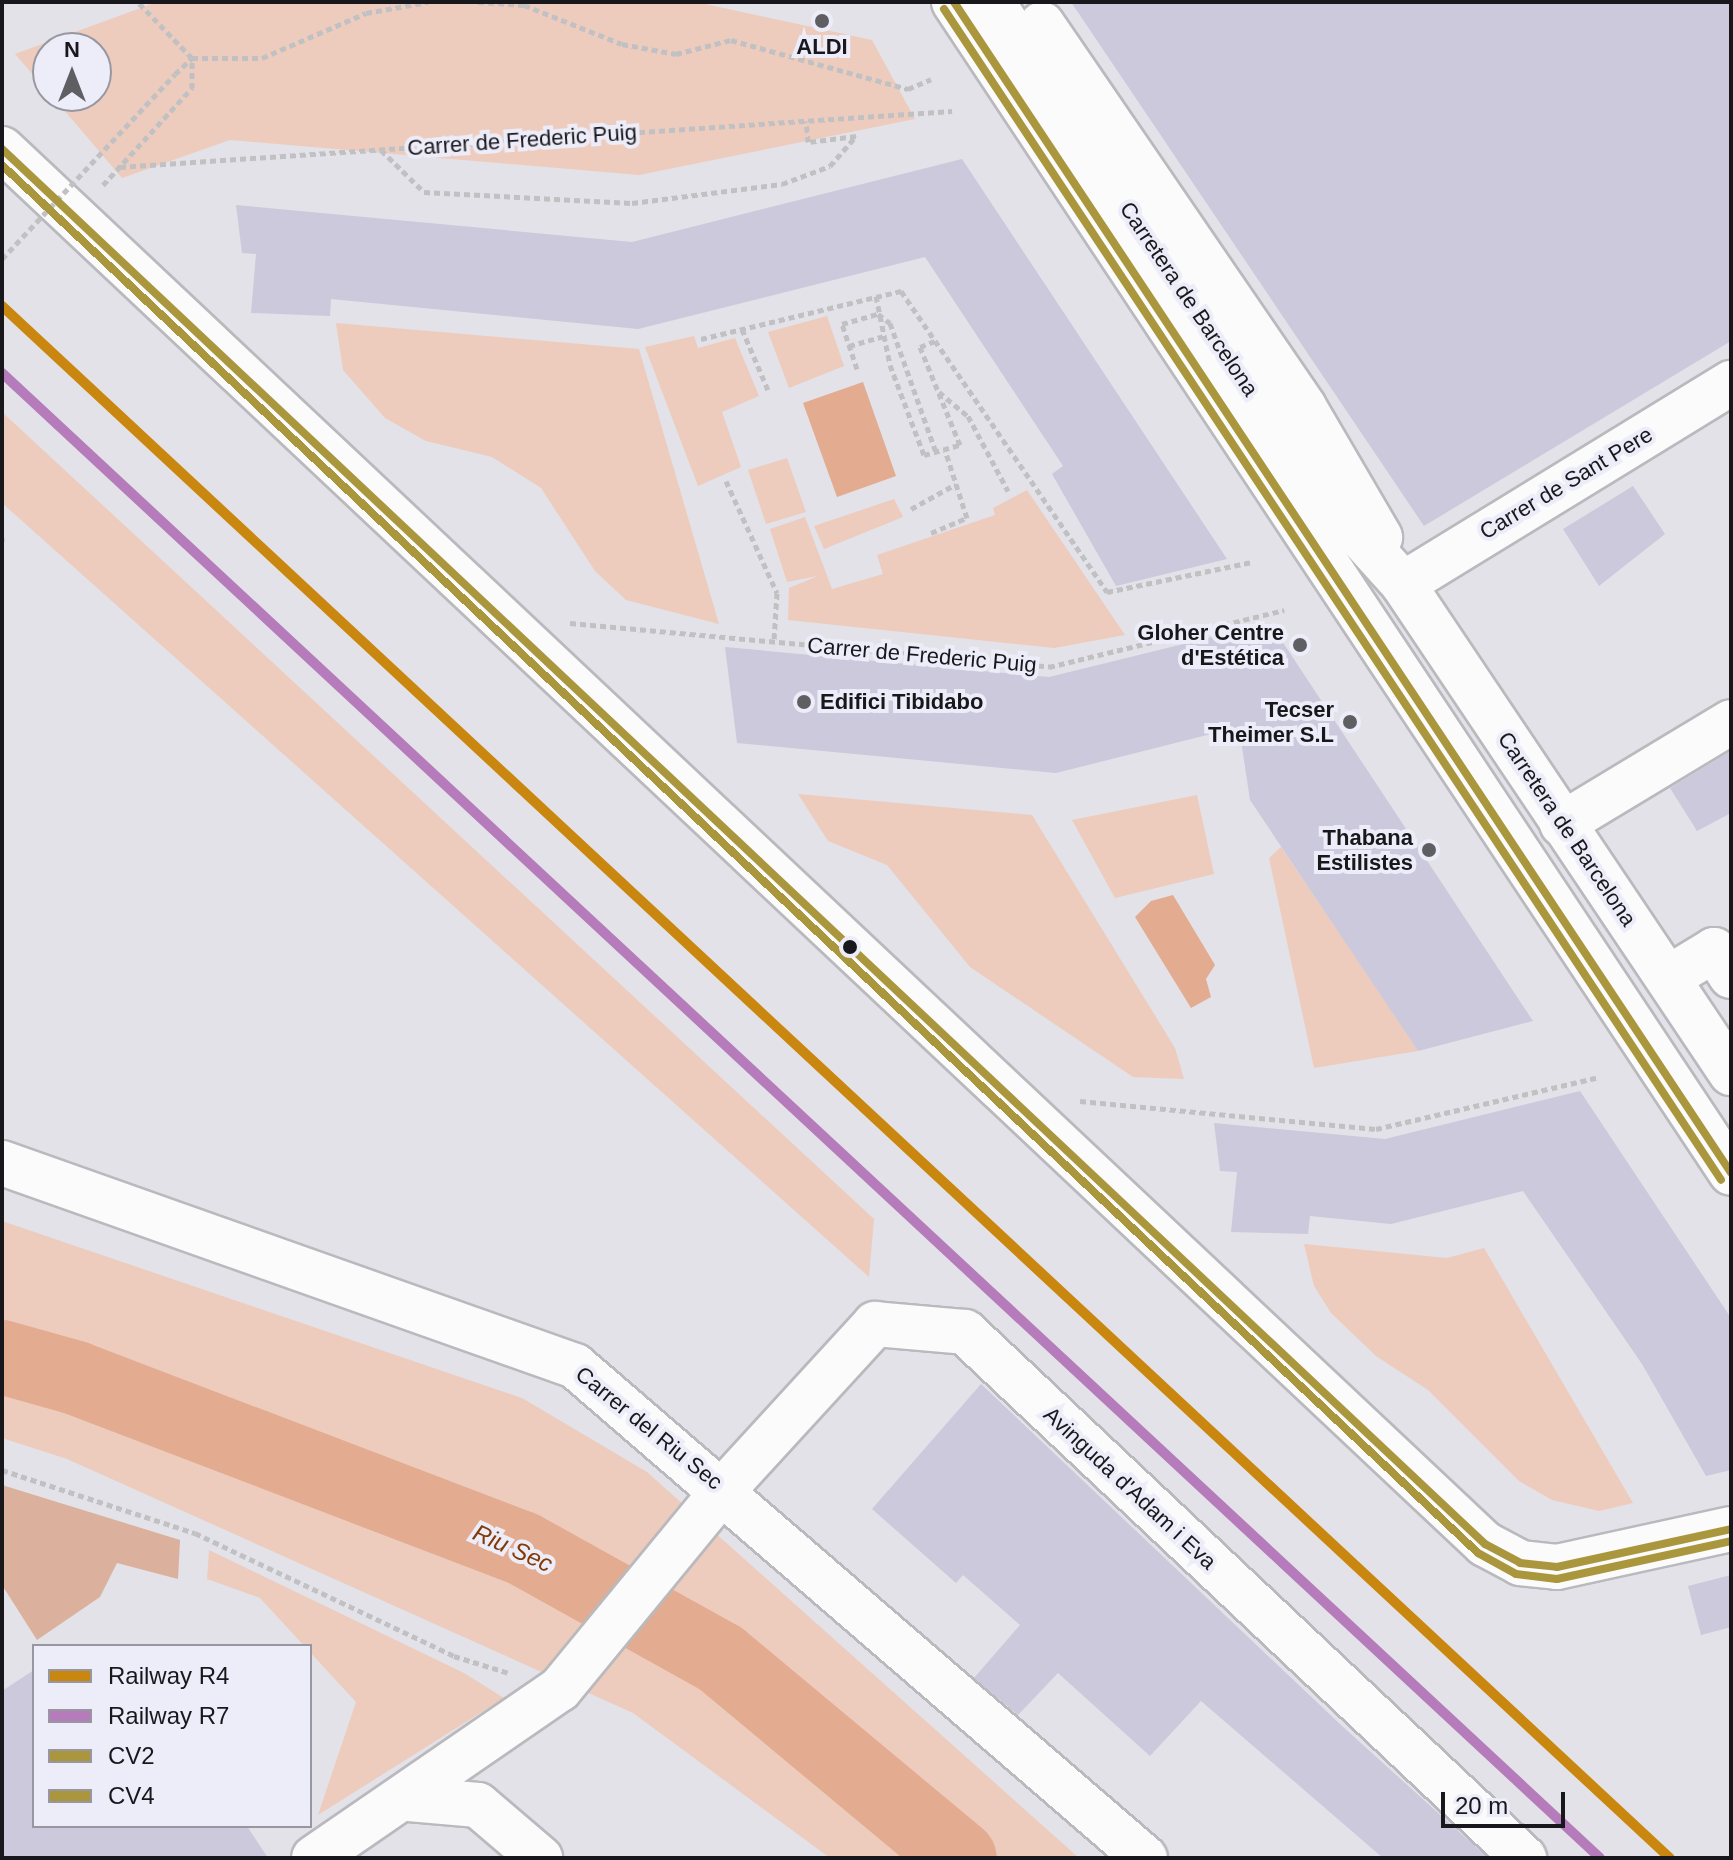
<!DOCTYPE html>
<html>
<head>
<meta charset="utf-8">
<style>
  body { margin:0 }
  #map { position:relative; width:1733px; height:1860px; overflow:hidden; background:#e2e2e8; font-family:Arial,sans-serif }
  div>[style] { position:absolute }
  .green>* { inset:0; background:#edccbd }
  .forest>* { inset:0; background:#dbb09c }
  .water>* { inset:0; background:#e3ab8f }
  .river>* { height:74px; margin:-37px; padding:0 37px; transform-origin:37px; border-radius:37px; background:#e3ab8f }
  .building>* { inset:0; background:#cbc9db }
  .path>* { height:5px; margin-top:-2.5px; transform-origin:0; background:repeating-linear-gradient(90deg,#c1c1c4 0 6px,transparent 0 10px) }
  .roads { filter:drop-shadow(2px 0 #b9b9be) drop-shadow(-2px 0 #b9b9be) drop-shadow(0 2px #b9b9be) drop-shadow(0 -2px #b9b9be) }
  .minor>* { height:44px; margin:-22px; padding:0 22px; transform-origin:22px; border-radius:22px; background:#fbfbfc }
  .major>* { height:44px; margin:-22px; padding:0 22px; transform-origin:22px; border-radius:22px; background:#fbfbfc }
  .path-bridge>* { height:5px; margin-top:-2.5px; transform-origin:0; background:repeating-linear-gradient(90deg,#c1c1c4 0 6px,transparent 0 10px) }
  .bus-1>* { height:8px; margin:-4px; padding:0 4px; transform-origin:4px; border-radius:4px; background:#aa973d }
  .bus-2>* { height:8px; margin:-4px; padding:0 4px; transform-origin:4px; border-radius:4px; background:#aa973d }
  .rail-1>* { height:10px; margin:-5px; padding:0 5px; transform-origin:5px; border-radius:5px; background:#ca8710 }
  .rail-2>* { height:10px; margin:-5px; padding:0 5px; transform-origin:5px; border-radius:5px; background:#b57bba }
  .dots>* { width:22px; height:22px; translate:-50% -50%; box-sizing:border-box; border:4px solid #edecf9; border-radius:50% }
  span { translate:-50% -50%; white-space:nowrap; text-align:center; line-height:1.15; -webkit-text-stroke:8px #edecf9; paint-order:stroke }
  .poi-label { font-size:22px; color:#18181c; font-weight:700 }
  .right { translate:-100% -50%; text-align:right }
  .left { translate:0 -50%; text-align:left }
  .street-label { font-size:22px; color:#18181c }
  .water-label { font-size:24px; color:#823b07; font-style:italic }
  .frame { position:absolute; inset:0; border:4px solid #18181c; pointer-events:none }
  .legend { position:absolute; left:32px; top:1644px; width:280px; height:184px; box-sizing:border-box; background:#edecf9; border:2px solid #9897a1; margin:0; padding:10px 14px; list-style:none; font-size:24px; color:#18181c }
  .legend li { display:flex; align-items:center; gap:16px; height:40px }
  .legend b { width:40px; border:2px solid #9897a1 }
  .north { position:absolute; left:32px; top:32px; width:80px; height:80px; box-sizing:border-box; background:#edecf9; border:2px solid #9897a1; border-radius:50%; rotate:0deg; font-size:22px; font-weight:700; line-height:32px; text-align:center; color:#18181c }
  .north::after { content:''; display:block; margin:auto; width:28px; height:36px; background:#5f5f63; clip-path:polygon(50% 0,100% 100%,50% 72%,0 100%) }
  .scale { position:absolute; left:1441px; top:1792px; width:124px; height:36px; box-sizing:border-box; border:4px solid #18181c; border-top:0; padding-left:10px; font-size:24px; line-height:28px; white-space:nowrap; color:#18181c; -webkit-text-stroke:6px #edecf9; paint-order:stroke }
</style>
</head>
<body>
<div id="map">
  <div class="green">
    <div style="clip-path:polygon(157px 2px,696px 2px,872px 40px,915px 119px,639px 175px,230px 140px,122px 178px,52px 96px,96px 96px,96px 48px,48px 48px,48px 92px,15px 54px)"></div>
    <div style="clip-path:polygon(827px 316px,844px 366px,789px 388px,768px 332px)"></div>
    <div style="clip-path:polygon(336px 323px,639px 349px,719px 624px,626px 600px,595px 571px,541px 488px,492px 457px,426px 441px,385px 418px,343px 370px)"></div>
    <div style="clip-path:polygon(694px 336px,698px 348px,735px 338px,759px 396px,722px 412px,741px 467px,698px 486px,645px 347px)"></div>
    <div style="clip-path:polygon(2px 412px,874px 1219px,869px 1277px,2px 503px)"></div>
    <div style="clip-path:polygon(787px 458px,806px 512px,766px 524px,748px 470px)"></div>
    <div style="clip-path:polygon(1027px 490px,1125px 635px,1054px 648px,788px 620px,789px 588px,818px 576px,787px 582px,770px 529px,805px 517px,832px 589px,883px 574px,877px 555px,995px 515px,993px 508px)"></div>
    <div style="clip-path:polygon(894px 499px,903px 517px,824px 549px,814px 526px)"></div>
    <div style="clip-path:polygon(798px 794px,1032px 815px,1175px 1048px,1184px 1079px,1133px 1077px,970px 967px,887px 865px,828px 841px)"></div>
    <div style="clip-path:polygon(1197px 795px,1214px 874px,1115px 898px,1072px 820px)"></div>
    <div style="clip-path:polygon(1281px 847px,1344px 940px,1418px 1051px,1314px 1068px,1269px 858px)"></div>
    <div style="clip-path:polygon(2px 1221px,522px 1398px,647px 1472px,1079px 1858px,830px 1858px,633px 1713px,67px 1459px,2px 1438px)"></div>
    <div style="clip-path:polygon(1304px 1244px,1447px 1258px,1484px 1248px,1633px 1503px,1599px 1511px,1552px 1500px,1519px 1481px,1428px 1390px,1376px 1356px,1331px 1313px,1314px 1286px)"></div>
    <div style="clip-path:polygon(209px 1550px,464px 1673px,504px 1698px,318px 1815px,356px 1702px,260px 1598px,207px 1579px)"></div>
  </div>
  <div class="forest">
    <div style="clip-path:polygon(2px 1485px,180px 1540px,178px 1579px,117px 1563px,100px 1597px,37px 1640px,2px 1585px)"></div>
  </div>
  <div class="water">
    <div style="clip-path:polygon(863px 382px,896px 476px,837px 497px,803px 403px)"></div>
    <div style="clip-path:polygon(1173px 895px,1215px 965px,1206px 979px,1211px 997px,1191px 1008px,1135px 917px,1151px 901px)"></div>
  </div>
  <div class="river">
    <div style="left:2px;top:1357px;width:77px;rotate:15.8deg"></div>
    <div style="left:76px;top:1378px;width:477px;rotate:20.9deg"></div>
    <div style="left:522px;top:1548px;width:227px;rotate:29.1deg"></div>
    <div style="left:720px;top:1658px;width:312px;rotate:39.8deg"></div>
  </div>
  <div class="building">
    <div style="clip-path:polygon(1071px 2px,1731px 2px,1731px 341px,1424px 526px)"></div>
    <div style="clip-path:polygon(962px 159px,1227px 559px,1116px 586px,1052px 474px,1063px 466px,925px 257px,638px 329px,331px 299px,330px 316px,251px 313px,256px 254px,242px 253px,236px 205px,632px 242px)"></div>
    <div style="clip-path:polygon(1633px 486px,1665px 534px,1599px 586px,1563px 529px)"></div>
    <div style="clip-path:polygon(1261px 625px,1274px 629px,1533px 1021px,1418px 1051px,1250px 800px,1239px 727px,1056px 773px,737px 743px,725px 647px,1049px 677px)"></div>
    <div style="clip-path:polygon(1731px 751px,1731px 813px,1697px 831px,1670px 788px)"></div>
    <div style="clip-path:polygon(1580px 1091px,1731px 1318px,1731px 1470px,1706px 1476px,1642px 1364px,1523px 1191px,1391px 1224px,1310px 1216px,1308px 1234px,1231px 1232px,1237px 1172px,1220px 1171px,1214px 1123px,1385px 1139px)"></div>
    <div style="clip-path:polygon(981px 1384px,1342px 1726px,1488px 1858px,1383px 1858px,1201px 1701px,1150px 1756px,1058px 1673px,1018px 1715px,974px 1678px,1020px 1625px,963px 1575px,956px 1583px,872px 1509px)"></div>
    <div style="clip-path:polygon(1731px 1575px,1731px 1627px,1701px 1635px,1688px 1586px)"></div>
    <div style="clip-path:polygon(34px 1670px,34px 1826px,247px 1826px,268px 1858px,2px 1858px,2px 1691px)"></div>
  </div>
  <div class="path">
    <div style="left:478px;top:2px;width:46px;rotate:3.7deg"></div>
    <div style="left:524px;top:5px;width:105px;rotate:21.7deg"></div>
    <div style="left:622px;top:44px;width:55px;rotate:10.5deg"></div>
    <div style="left:676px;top:54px;width:57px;rotate:-14.3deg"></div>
    <div style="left:731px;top:40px;width:184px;rotate:15.5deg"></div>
    <div style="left:908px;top:89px;width:25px;rotate:-23deg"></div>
    <div style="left:175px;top:74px;width:23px;rotate:-43deg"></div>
    <div style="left:192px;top:58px;width:70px"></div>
    <div style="left:262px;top:58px;width:113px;rotate:-23.4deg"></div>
    <div style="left:366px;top:13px;width:63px;rotate:-10.1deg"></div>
    <div style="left:381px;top:150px;width:60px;rotate:44.3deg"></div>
    <div style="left:424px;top:192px;width:208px;rotate:3deg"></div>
    <div style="left:632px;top:203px;width:151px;rotate:-7.2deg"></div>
    <div style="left:782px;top:184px;width:51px;rotate:-20.6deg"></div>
    <div style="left:830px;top:166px;width:40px;rotate:-49deg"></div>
    <div style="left:856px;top:136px;width:48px;rotate:172.9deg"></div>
    <div style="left:808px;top:142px;width:21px;rotate:-95deg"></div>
    <div style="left:120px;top:167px;width:834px;rotate:-3.85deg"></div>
    <div style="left:103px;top:185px;width:132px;rotate:-47.5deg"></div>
    <div style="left:192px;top:88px;width:30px;rotate:-90deg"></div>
    <div style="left:192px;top:58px;width:78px;rotate:-134deg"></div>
    <div style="left:876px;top:296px;width:70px;rotate:78.5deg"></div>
    <div style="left:890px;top:365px;width:96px;rotate:69.3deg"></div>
    <div style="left:924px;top:455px;width:37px;rotate:-16deg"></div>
    <div style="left:960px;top:445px;width:106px;rotate:-112.2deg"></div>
    <div style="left:920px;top:347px;width:16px;rotate:-22deg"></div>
    <div style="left:742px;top:329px;width:66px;rotate:66.9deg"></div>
    <div style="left:701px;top:339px;width:206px;rotate:-13.5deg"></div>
    <div style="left:901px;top:291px;width:365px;rotate:55.6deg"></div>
    <div style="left:1107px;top:592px;width:148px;rotate:-11.7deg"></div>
    <div style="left:849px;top:346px;width:35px;rotate:-16deg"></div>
    <div style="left:857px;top:369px;width:47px;rotate:-108.4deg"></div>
    <div style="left:842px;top:324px;width:37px;rotate:-16deg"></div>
    <div style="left:878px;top:314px;width:15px;rotate:37deg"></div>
    <div style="left:890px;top:323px;width:137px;rotate:70.4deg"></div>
    <div style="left:939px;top:392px;width:38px;rotate:40deg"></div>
    <div style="left:968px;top:416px;width:85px;rotate:61.9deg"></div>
    <div style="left:726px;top:481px;width:123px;rotate:65.5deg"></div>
    <div style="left:777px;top:593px;width:48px;rotate:93.6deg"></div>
    <div style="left:911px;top:509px;width:51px;rotate:-29.1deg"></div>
    <div style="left:931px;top:533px;width:39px;rotate:-23deg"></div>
    <div style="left:967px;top:518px;width:71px;rotate:-107.9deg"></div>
    <div style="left:2px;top:537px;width:5px;rotate:90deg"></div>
    <div style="left:570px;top:623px;width:481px;rotate:5.2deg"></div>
    <div style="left:1049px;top:667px;width:242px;rotate:-13.6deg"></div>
    <div style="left:1080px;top:1101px;width:297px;rotate:5.4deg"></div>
    <div style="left:1376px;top:1129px;width:226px;rotate:-13.1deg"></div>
    <div style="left:2px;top:1470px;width:203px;rotate:18.1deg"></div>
    <div style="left:195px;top:1533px;width:287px;rotate:25.4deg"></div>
    <div style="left:454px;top:1656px;width:58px;rotate:17.2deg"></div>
  </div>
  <div class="roads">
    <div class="minor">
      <div style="left:954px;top:2px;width:1405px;rotate:56.43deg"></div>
      <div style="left:2px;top:149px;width:2036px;rotate:43.25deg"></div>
      <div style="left:1485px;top:1544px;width:40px;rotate:28deg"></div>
      <div style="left:1520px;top:1563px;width:37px;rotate:6deg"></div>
      <div style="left:1557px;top:1567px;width:178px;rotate:-12.3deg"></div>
      <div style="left:1403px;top:584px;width:385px;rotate:-31.5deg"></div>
      <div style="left:1562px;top:824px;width:197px;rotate:-31.1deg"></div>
      <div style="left:1668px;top:978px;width:54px;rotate:-31.3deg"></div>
      <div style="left:1714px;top:950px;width:31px;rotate:57deg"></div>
      <div style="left:2px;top:1163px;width:608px;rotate:19.51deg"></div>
      <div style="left:575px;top:1366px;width:753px;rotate:40.8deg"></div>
      <div style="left:409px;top:1799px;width:69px;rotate:5deg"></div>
      <div style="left:478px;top:1805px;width:82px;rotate:40.5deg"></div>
      <div style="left:314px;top:1858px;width:298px;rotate:-34.5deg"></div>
      <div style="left:560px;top:1689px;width:259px;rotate:-50.6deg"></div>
      <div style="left:724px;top:1489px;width:224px;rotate:-47.5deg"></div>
      <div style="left:875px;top:1324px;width:90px;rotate:5.1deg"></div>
      <div style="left:965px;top:1332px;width:768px;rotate:43.26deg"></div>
    </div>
    <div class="major">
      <div style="left:992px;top:2px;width:580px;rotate:56.31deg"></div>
      <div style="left:1314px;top:485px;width:133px;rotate:48deg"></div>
      <div style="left:1403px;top:584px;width:589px;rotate:56.15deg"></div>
      <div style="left:1042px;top:24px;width:464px;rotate:55.6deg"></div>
      <div style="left:1304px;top:407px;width:151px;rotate:59.7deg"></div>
    </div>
  </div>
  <div class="path-bridge">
    <div style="left:2px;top:259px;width:253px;rotate:-46.9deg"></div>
  </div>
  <div class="bus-1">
    <div style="left:954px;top:2px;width:1405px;rotate:56.43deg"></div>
    <div style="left:2px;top:149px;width:2036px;rotate:43.25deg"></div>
    <div style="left:1485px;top:1544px;width:40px;rotate:28deg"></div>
    <div style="left:1520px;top:1563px;width:37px;rotate:6deg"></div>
    <div style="left:1557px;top:1567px;width:178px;rotate:-12.3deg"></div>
  </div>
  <div class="bus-2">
    <div style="left:944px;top:9px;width:1405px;rotate:56.43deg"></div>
    <div style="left:2px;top:165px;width:2026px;rotate:43.24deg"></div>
    <div style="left:1478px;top:1553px;width:43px;rotate:28.9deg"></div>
    <div style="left:1516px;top:1574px;width:41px;rotate:7deg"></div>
    <div style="left:1557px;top:1579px;width:178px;rotate:-12.3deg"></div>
  </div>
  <div class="rail-1">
    <div style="left:2px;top:306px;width:2278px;rotate:42.94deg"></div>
  </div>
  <div class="rail-2">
    <div style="left:2px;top:373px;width:2181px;rotate:42.9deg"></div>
  </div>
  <div class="dots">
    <div style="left:822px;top:21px;background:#5f5f63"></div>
    <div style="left:1300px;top:645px;background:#5f5f63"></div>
    <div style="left:804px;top:702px;background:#5f5f63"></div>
    <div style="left:1350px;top:722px;background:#5f5f63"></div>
    <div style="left:1429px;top:850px;background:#5f5f63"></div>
    <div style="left:850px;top:947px;background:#18181c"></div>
  </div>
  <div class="poi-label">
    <span style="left:822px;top:47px">ALDI</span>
    <span class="right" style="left:1284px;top:645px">Gloher Centre<br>d'Estética</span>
    <span class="left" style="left:820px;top:702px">Edifici Tibidabo</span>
    <span class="right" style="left:1334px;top:722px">Tecser<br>Theimer S.L</span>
    <span class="right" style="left:1413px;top:850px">Thabana<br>Estilistes</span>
  </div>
  <div class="street-label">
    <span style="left:522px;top:140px;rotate:-4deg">Carrer de Frederic Puig</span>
    <span style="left:1189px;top:299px;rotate:56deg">Carretera de Barcelona</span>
    <span style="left:1566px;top:483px;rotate:-31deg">Carrer de Sant Pere</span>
    <span style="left:922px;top:655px;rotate:5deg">Carrer de Frederic Puig</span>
    <span style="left:1567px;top:829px;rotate:56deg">Carretera de Barcelona</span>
    <span style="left:649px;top:1428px;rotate:39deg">Carrer del Riu Sec</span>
    <span style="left:1130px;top:1488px;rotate:43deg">Avinguda d'Adam i Eva</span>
  </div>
  <div class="water-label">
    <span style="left:513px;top:1548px;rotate:24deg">Riu Sec</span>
  </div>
  <div class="frame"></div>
  <ul class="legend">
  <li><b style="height:10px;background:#ca8710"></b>Railway R4</li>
  <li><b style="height:10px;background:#b57bba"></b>Railway R7</li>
  <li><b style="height:10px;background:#aa973d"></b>CV2</li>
  <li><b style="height:10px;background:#aa973d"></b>CV4</li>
  </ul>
  <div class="north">N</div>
  <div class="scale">20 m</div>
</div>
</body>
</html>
